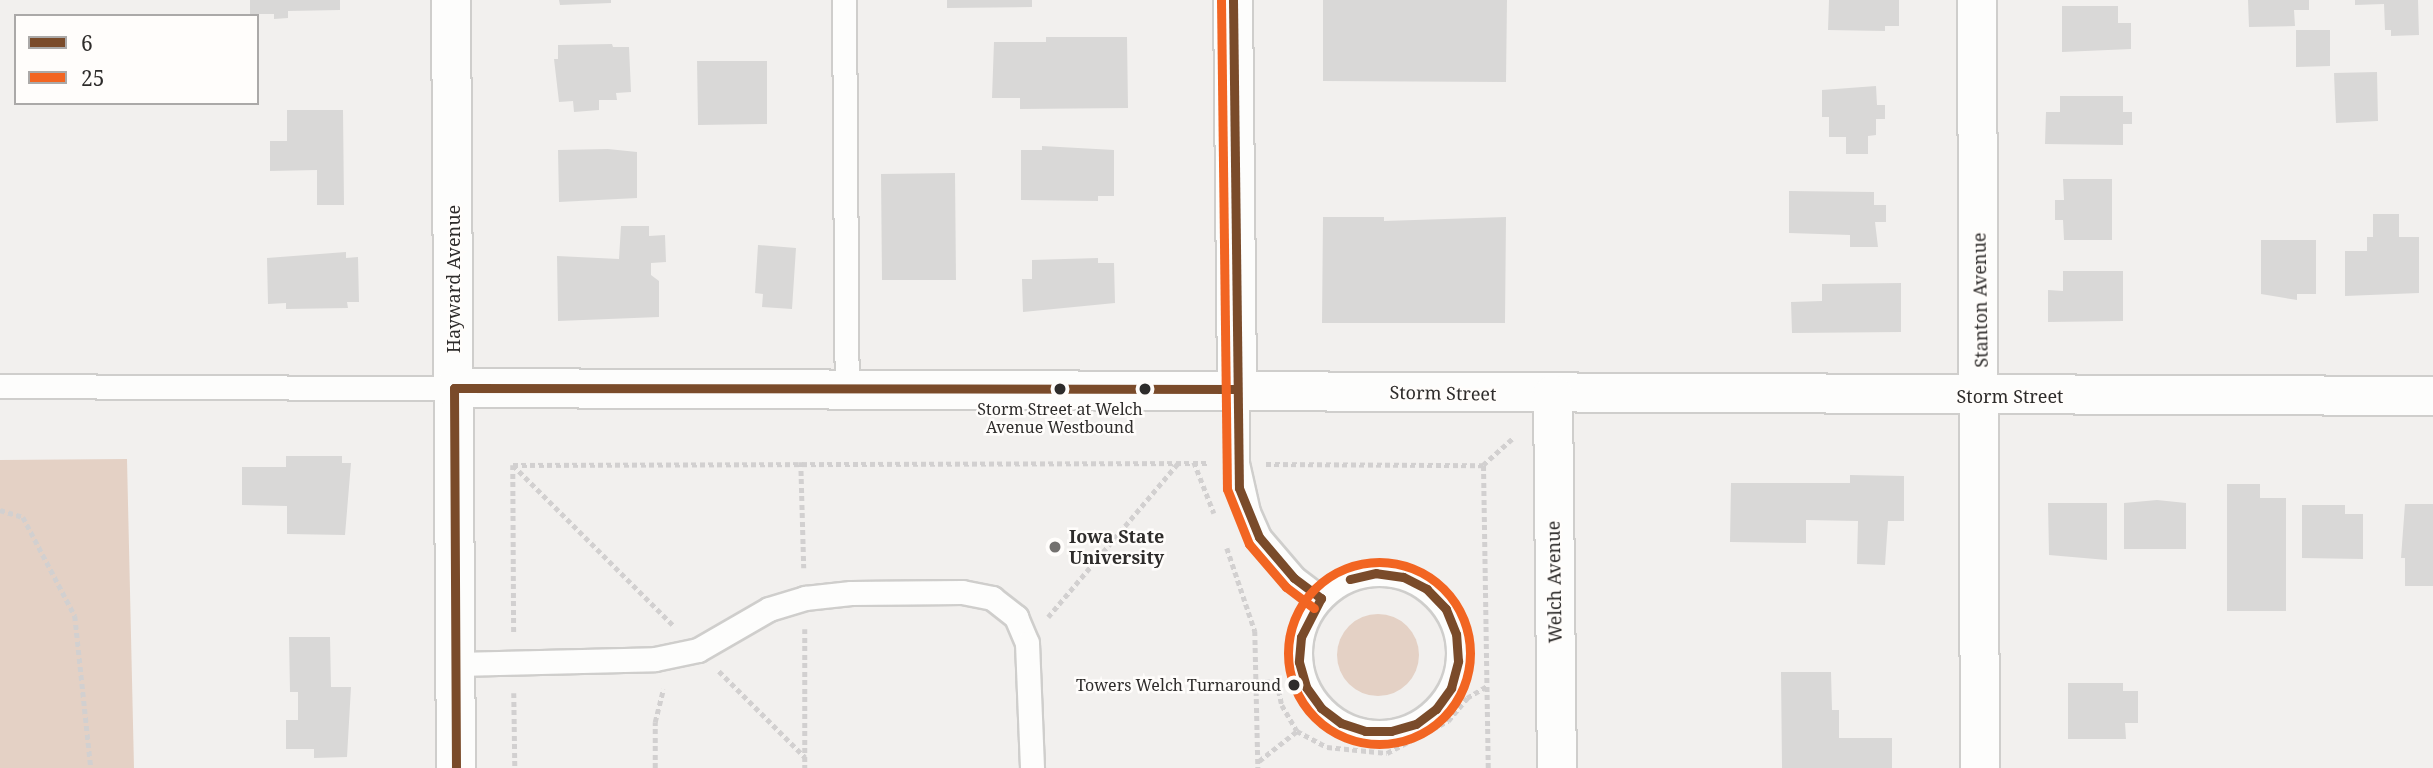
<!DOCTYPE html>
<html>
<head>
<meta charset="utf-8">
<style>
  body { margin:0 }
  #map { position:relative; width:2433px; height:768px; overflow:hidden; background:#f2f0ee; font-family:"Noto Serif",serif }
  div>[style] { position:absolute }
  .green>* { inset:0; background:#e4d1c5 }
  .round { border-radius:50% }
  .building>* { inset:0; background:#d9d8d7 }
  .path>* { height:4.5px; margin-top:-2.25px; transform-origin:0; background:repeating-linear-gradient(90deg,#d2d0d0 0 5px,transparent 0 8.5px) }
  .roads { filter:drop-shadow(2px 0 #cfcecc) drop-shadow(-2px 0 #cfcecc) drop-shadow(0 2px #cfcecc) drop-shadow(0 -2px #cfcecc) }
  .lane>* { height:23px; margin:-11.5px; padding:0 11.5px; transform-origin:11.5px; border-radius:11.5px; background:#fdfdfc }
  .lane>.ring { margin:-11.5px; padding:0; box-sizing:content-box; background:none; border:23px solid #fdfdfc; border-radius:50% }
  .street>* { height:38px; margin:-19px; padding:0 19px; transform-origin:19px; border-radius:19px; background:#fdfdfc }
  .bus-1>* { height:9px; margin:-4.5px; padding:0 4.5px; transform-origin:4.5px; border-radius:4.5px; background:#7a4b2a }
  .bus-2>* { height:9px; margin:-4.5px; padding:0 4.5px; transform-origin:4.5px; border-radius:4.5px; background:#f26522 }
  .bus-2>.ring { margin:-4.5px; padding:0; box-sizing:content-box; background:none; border:9px solid #f26522; border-radius:50% }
  .dots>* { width:19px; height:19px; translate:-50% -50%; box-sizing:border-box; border:4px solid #fffdfb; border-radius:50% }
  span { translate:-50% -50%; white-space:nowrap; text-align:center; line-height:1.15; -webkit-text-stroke:5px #fffdfb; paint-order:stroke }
  .bus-label { font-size:16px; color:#2e2c2b }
  .right { translate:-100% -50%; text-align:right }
  .street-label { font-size:18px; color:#2e2c2b }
  .poi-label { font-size:18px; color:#2e2c2b; font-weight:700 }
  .left { translate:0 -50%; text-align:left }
  .legend { position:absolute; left:14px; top:14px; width:245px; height:91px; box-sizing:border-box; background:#fffdfb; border:2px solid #aba9a8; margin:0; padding:9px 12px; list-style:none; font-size:21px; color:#2e2c2b }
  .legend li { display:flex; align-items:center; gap:14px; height:35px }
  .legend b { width:35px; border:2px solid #aba9a8 }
</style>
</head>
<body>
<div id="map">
  <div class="green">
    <div style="clip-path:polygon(127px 459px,134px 768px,0 768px,0 460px)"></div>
    <div class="round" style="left:1337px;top:614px;width:82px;height:82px"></div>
  </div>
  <div class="building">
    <div style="clip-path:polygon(250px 0,340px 0,340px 10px,288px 11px,288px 18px,274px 19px,274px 14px,250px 14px)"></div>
    <div style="clip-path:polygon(559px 0,611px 0,611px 3px,560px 5px)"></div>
    <div style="clip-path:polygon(947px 0,1032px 0,1032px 7px,947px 8px)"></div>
    <div style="clip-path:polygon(1323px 0,1507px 0,1506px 82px,1323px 81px)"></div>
    <div style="clip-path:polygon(1829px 0,1899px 0,1899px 26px,1885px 26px,1885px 31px,1828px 30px)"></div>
    <div style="clip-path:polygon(2248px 0,2309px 0,2309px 10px,2294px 10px,2295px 26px,2249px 27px)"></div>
    <div style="clip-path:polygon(2355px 0,2418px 0,2419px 35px,2391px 36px,2391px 30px,2385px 30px,2384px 4px,2355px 5px)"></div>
    <div style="clip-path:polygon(2062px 6px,2118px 6px,2118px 23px,2131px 23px,2131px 49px,2062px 52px)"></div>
    <div style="clip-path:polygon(2296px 30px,2330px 30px,2330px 66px,2296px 67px)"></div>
    <div style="clip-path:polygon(1046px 37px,1127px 37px,1128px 108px,1020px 109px,1020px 98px,992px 98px,994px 42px,1046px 42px)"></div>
    <div style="clip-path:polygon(612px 44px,613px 47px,629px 47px,631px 92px,616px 93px,617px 100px,599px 100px,599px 110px,574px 112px,573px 101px,559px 102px,554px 59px,558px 59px,558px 45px)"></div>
    <div style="clip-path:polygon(697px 61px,767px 61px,767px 124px,698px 125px)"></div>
    <div style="clip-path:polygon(2377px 72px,2378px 121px,2336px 123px,2334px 73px)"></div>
    <div style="clip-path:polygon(1876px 86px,1877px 105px,1885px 105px,1885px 119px,1876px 119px,1876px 135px,1868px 136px,1868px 154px,1846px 154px,1846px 137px,1829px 137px,1829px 117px,1822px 117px,1822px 90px)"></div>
    <div style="clip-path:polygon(2060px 96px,2123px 96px,2123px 112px,2132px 112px,2132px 124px,2123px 124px,2123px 145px,2045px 144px,2046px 112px,2060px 112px)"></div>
    <div style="clip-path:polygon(287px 110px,343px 110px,344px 205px,317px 205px,317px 170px,270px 171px,270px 141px,287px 141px)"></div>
    <div style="clip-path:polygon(1042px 146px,1114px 150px,1114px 196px,1098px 196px,1098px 201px,1021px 200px,1021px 150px,1042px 150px)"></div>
    <div style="clip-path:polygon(608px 149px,637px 152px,637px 198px,559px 202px,558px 150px)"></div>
    <div style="clip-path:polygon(955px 173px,956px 280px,882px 280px,881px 174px)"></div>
    <div style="clip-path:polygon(2063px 179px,2112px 179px,2112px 240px,2064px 240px,2063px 220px,2055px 220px,2055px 200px,2064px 200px)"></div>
    <div style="clip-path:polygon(1789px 191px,1874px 192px,1874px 205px,1886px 205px,1886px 222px,1875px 222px,1878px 247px,1850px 247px,1850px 235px,1789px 233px)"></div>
    <div style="clip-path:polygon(2373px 214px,2399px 214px,2399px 237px,2419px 237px,2419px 293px,2345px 296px,2345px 251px,2367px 251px,2367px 237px,2373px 237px)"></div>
    <div style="clip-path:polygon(1323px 217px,1384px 217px,1384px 221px,1506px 217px,1505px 323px,1322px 323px)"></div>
    <div style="clip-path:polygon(621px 226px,649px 226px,649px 236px,665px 235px,666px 262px,651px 263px,651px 275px,659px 281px,659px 317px,558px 321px,557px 256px,619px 259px)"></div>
    <div style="clip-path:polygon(2261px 240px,2316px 240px,2316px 294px,2297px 294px,2297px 300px,2261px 294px)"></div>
    <div style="clip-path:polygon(758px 245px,796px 248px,792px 309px,762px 307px,763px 294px,755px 293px)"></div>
    <div style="clip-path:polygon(346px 252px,346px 258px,358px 257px,359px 302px,347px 302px,348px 308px,286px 309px,286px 303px,268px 304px,267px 258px)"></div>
    <div style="clip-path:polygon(1098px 258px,1098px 263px,1114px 263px,1115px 303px,1023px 312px,1022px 279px,1032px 279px,1032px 260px)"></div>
    <div style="clip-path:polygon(2063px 271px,2123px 271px,2123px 321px,2048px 322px,2048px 290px,2063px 291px)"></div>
    <div style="clip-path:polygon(1901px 283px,1901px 332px,1792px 333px,1791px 302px,1822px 301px,1822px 284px)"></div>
    <div style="clip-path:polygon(286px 456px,342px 456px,342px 463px,351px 463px,345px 535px,287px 534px,287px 506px,242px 505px,242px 467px,286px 467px)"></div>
    <div style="clip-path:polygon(1850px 475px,1904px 476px,1904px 521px,1888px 521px,1885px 565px,1857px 564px,1858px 521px,1806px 520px,1806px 543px,1730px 542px,1731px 483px,1850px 483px)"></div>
    <div style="clip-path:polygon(2227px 484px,2260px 484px,2260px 498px,2286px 498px,2286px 611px,2227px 611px)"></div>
    <div style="clip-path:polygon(2157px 500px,2186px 503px,2186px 549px,2124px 549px,2124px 503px)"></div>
    <div style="clip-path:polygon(2048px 503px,2107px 503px,2107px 560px,2049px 555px)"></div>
    <div style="clip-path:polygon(2405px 504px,2433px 504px,2433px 586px,2405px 586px,2405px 558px,2401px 558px)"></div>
    <div style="clip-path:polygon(2302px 505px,2345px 505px,2345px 514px,2363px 514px,2363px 559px,2302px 558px)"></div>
    <div style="clip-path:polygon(289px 637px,330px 637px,331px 687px,351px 687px,347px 757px,314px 758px,314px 749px,286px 749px,286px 720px,298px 720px,298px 692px,290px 692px)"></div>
    <div style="clip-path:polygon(1781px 672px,1831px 672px,1832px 710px,1839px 710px,1839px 738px,1892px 738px,1892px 768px,1782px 768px)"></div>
    <div style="clip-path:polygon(2068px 683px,2123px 683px,2123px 691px,2138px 691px,2138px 723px,2125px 723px,2126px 739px,2068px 739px)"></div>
  </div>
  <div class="path">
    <div style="left:801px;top:462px;width:106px;rotate:88.4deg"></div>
    <div style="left:1194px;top:462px;width:55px;rotate:68.6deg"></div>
    <div style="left:1266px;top:464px;width:217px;rotate:0.3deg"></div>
    <div style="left:513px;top:465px;width:695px;rotate:-0.16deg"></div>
    <div style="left:513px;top:465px;width:226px;rotate:45deg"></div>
    <div style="left:513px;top:465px;width:167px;rotate:89.7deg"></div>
    <div style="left:0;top:510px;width:24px;rotate:17deg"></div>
    <div style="left:23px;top:517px;width:112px;rotate:62.3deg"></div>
    <div style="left:75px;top:616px;width:153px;rotate:84deg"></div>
    <div style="left:1227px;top:548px;width:88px;rotate:71.4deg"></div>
    <div style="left:1255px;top:631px;width:137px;rotate:88.7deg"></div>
    <div style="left:1048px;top:617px;width:202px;rotate:-49.8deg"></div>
    <div style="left:805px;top:629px;width:139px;rotate:90deg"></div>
    <div style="left:719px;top:671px;width:122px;rotate:45deg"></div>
    <div style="left:1256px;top:681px;width:21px;rotate:3deg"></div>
    <div style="left:1277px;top:682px;width:24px;rotate:78deg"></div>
    <div style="left:1282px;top:705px;width:30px;rotate:60deg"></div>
    <div style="left:514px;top:693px;width:75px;rotate:89.2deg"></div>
    <div style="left:1259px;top:761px;width:48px;rotate:-38.3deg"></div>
    <div style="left:1297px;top:731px;width:34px;rotate:28deg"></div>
    <div style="left:1327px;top:747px;width:60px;rotate:5.7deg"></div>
    <div style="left:1387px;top:753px;width:69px;rotate:-27.7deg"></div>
    <div style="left:1448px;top:721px;width:30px;rotate:-50deg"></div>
    <div style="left:1467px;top:698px;width:23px;rotate:-31deg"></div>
    <div style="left:655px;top:768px;width:46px;rotate:-90deg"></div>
    <div style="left:655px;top:722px;width:34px;rotate:-76deg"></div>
    <div style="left:1488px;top:768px;width:303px;rotate:-90.9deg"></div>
    <div style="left:1483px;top:465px;width:42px;rotate:-42.1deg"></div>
  </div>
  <div class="roads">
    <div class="lane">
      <div style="left:844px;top:0;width:389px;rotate:89.6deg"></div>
      <div style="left:0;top:386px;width:454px;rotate:0.3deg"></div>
      <div style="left:1237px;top:389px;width:74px;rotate:90deg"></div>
      <div style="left:1237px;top:463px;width:50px;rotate:77.3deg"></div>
      <div style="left:1248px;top:512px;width:27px;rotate:66deg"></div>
      <div style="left:1259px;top:537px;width:54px;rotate:49.5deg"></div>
      <div style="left:1294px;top:578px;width:34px;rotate:37deg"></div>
      <div class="ring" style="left:1300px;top:574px;width:135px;height:135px"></div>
      <div style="left:457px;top:664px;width:198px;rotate:-1.4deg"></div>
      <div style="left:655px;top:659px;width:44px;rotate:-11.8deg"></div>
      <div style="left:698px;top:650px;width:82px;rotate:-30deg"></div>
      <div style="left:769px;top:609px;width:38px;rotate:-17deg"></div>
      <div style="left:805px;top:598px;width:46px;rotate:-6.2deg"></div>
      <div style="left:851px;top:593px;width:111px;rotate:-0.5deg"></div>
      <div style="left:962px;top:592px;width:31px;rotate:11deg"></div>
      <div style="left:992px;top:598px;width:31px;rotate:38deg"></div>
      <div style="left:1016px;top:617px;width:28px;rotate:67deg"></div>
      <div style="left:1027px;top:643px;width:125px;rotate:87.7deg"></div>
    </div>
    <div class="street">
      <div style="left:451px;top:0;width:768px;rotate:89.63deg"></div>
      <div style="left:1233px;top:0;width:389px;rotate:89.4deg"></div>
      <div style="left:1977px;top:0;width:768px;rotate:89.78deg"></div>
      <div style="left:454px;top:388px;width:1979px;rotate:0.23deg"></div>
      <div style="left:1553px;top:395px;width:373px;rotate:89.4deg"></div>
    </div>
  </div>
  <div class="bus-1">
    <div style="left:1233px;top:0;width:488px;rotate:89.3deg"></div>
    <div style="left:1239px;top:488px;width:53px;rotate:67.8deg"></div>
    <div style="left:1259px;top:537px;width:54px;rotate:49.5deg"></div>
    <div style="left:1294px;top:578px;width:34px;rotate:37deg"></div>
    <div style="left:454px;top:388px;width:783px;rotate:0.07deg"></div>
    <div style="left:454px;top:388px;width:380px;rotate:89.7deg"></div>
    <div style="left:1321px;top:598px;width:44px;rotate:117.1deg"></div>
    <div style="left:1301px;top:637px;width:25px;rotate:95deg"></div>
    <div style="left:1299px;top:662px;width:26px;rotate:74deg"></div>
    <div style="left:1306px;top:687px;width:26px;rotate:54deg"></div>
    <div style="left:1321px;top:708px;width:25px;rotate:37deg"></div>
    <div style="left:1341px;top:723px;width:25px;rotate:18deg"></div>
    <div style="left:1365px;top:731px;width:26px"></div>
    <div style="left:1391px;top:731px;width:26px;rotate:-16deg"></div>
    <div style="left:1416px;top:724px;width:25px;rotate:-37deg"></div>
    <div style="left:1436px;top:709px;width:26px;rotate:-54deg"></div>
    <div style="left:1451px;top:688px;width:28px;rotate:-75deg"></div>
    <div style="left:1458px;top:661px;width:27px;rotate:-94deg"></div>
    <div style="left:1456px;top:634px;width:27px;rotate:-112deg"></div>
    <div style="left:1446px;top:609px;width:28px;rotate:-134deg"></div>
    <div style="left:1427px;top:589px;width:27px;rotate:-153deg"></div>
    <div style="left:1403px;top:577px;width:27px;rotate:-172deg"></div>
    <div style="left:1376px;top:573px;width:27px;rotate:167deg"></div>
  </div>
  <div class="bus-2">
    <div style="left:1221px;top:0;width:489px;rotate:89.3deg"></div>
    <div style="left:1227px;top:489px;width:59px;rotate:68.2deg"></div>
    <div style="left:1249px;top:544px;width:57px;rotate:49.3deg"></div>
    <div style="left:1286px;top:587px;width:35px;rotate:37deg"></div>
    <div class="ring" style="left:1288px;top:562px;width:173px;height:173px"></div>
  </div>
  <div class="dots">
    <div style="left:1060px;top:389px;background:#2e2c2b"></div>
    <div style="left:1145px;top:389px;background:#2e2c2b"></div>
    <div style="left:1055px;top:547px;background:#73716f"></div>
    <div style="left:1294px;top:685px;background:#2e2c2b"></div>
  </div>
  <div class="bus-label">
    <span style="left:1060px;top:418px">Storm Street at Welch<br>Avenue Westbound</span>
    <span class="right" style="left:1281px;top:685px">Towers Welch Turnaround</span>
  </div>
  <div class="street-label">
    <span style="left:453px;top:279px;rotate:-90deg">Hayward Avenue</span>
    <span style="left:1980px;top:300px;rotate:-91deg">Stanton Avenue</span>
    <span style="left:1443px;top:393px;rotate:1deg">Storm Street</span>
    <span style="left:2010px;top:396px">Storm Street</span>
    <span style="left:1554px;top:582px;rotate:-91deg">Welch Avenue</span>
  </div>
  <div class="poi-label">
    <span class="left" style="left:1069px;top:547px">Iowa State<br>University</span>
  </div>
  <ul class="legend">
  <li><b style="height:9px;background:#7a4b2a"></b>6</li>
  <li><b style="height:9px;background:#f26522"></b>25</li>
  </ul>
</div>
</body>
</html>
